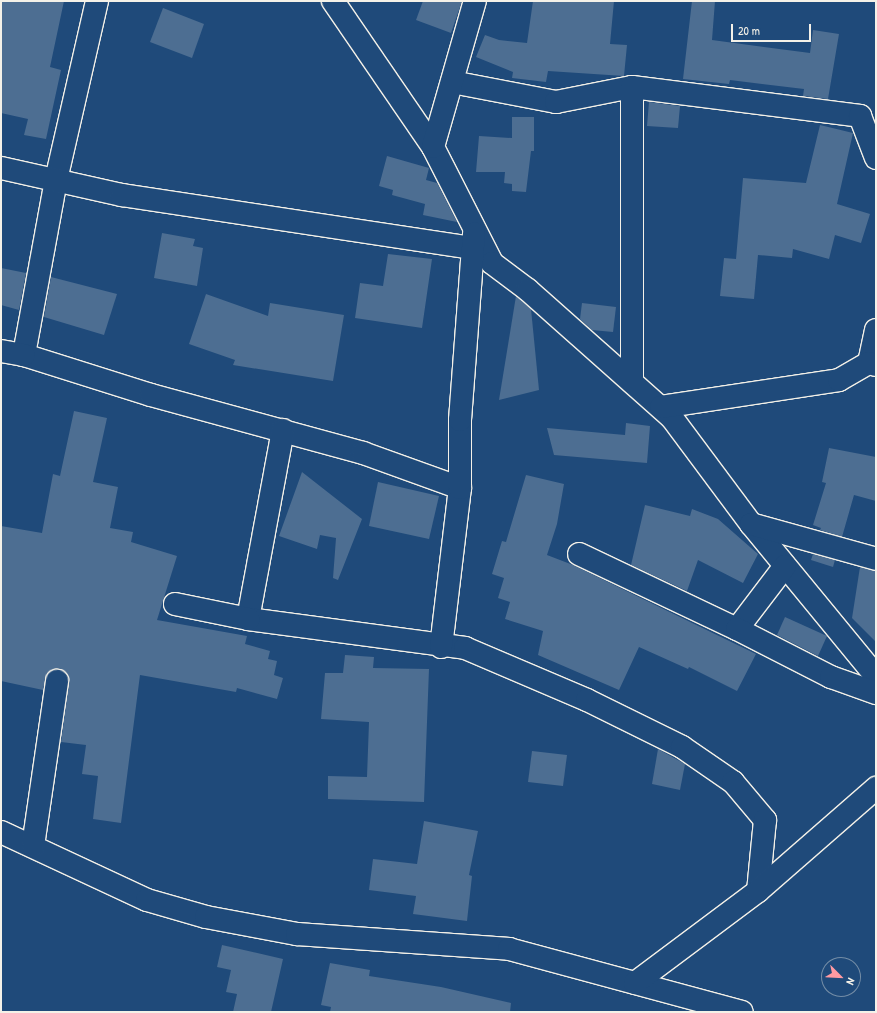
<!DOCTYPE html>
<html>
<head>
<meta charset="utf-8">
<style>
  body { margin:0 }
  #map { position:relative; width:877px; height:1013px; overflow:hidden; background:#1f4a7a; font-family:"Patrick Hand",sans-serif }
  div>[style] { position:absolute }
  .building>* { inset:0; background:#4d6e92 }
  .roads { filter:drop-shadow(1px 0 #f4f1e8) drop-shadow(-1px 0 #f4f1e8) drop-shadow(0 1px #f4f1e8) drop-shadow(0 -1px #f4f1e8) }
  .minor>* { height:22px; margin:-11px; padding:0 11px; transform-origin:11px; border-radius:11px; background:#1f4a7a }
  span { translate:-50% -50%; white-space:nowrap; text-align:center; line-height:1.15; -webkit-text-stroke:3px #1f4a7a; paint-order:stroke }
  .frame { position:absolute; inset:0; border:2px solid #f4f1e8; pointer-events:none }
  .north { position:absolute; left:821px; top:957px; width:40px; height:40px; box-sizing:border-box; background:#1f4a7a; border:1px solid #748da6; border-radius:50%; rotate:114deg; font-size:11px; font-weight:700; line-height:16px; text-align:center; color:#f4f1e8 }
  .north::after { content:''; display:block; margin:auto; width:14px; height:18px; background:#ff9aa2; clip-path:polygon(50% 0,100% 100%,50% 72%,0 100%) }
  .scale { position:absolute; left:731px; top:24px; width:80px; height:18px; box-sizing:border-box; border:2px solid #f4f1e8; border-top:0; padding-left:5px; font-size:12px; line-height:14px; white-space:nowrap; color:#f4f1e8; -webkit-text-stroke:3px #1f4a7a; paint-order:stroke }
</style>
</head>
<body>
<div id="map">
  <div class="building">
    <div style="clip-path:polygon(1px 1px,64px 1px,50px 67px,61px 70px,46px 139px,24px 135px,28px 119px,1px 113px)"></div>
    <div style="clip-path:polygon(423px 1px,462px 1px,451px 33px,416px 20px)"></div>
    <div style="clip-path:polygon(533px 1px,614px 1px,610px 44px,627px 45px,624px 76px,548px 71px,546px 82px,512px 78px,513px 72px,476px 57px,485px 35px,499px 40px,527px 43px)"></div>
    <div style="clip-path:polygon(692px 1px,715px 1px,712px 40px,810px 53px,813px 30px,839px 34px,828px 99px,803px 96px,804px 89px,730px 80px,729px 84px,683px 79px)"></div>
    <div style="clip-path:polygon(163px 8px,204px 24px,192px 58px,150px 42px)"></div>
    <div style="clip-path:polygon(649px 102px,680px 106px,678px 128px,647px 126px)"></div>
    <div style="clip-path:polygon(512px 117px,534px 117px,534px 151px,531px 151px,526px 192px,512px 191px,512px 184px,504px 183px,505px 172px,476px 172px,479px 136px,512px 138px)"></div>
    <div style="clip-path:polygon(820px 125px,853px 133px,837px 204px,870px 214px,861px 243px,835px 235px,829px 259px,793px 249px,792px 258px,758px 255px,754px 299px,720px 296px,724px 258px,736px 259px,743px 178px,806px 183px)"></div>
    <div style="clip-path:polygon(387px 156px,429px 168px,426px 180px,437px 183px,457px 222px,423px 215px,425px 204px,392px 195px,393px 190px,379px 186px)"></div>
    <div style="clip-path:polygon(162px 233px,195px 239px,193px 246px,203px 248px,197px 286px,154px 278px)"></div>
    <div style="clip-path:polygon(388px 254px,432px 259px,422px 328px,355px 318px,360px 283px,383px 286px)"></div>
    <div style="clip-path:polygon(1px 268px,26px 273px,19px 310px,1px 305px)"></div>
    <div style="clip-path:polygon(51px 277px,117px 294px,104px 335px,44px 317px)"></div>
    <div style="clip-path:polygon(206px 294px,268px 316px,270px 303px,344px 315px,333px 381px,233px 365px,235px 360px,189px 344px)"></div>
    <div style="clip-path:polygon(516px 296px,531px 309px,539px 390px,499px 400px)"></div>
    <div style="clip-path:polygon(582px 303px,616px 307px,613px 332px,592px 330px,580px 319px)"></div>
    <div style="clip-path:polygon(74px 411px,107px 418px,93px 482px,118px 487px,110px 528px,133px 532px,131px 542px,177px 556px,157px 620px,247px 636px,245px 644px,270px 651px,268px 659px,277px 661px,274px 675px,283px 678px,277px 699px,237px 688px,236px 692px,140px 675px,121px 823px,93px 819px,98px 776px,82px 774px,86px 745px,61px 742px,69px 683px,65px 671px,58px 669px,47px 673px,43px 690px,1px 681px,1px 526px,42px 533px,53px 474px,60px 476px)"></div>
    <div style="clip-path:polygon(626px 423px,650px 426px,647px 463px,554px 455px,547px 428px,625px 435px)"></div>
    <div style="clip-path:polygon(829px 448px,876px 457px,876px 501px,854px 495px,842px 537px,820px 530px,821px 528px,813px 525px,826px 483px,822px 482px)"></div>
    <div style="clip-path:polygon(302px 472px,362px 519px,338px 580px,333px 578px,336px 538px,320px 535px,317px 549px,279px 536px)"></div>
    <div style="clip-path:polygon(526px 475px,564px 484px,557px 524px,547px 555px,573px 565px,756px 654px,737px 691px,689px 667px,688px 669px,639px 647px,619px 690px,538px 655px,543px 631px,505px 619px,510px 602px,498px 598px,504px 578px,492px 574px,502px 541px,506px 542px)"></div>
    <div style="clip-path:polygon(378px 482px,439px 496px,429px 539px,369px 526px)"></div>
    <div style="clip-path:polygon(645px 505px,690px 516px,692px 509px,718px 519px,758px 554px,743px 583px,698px 560px,687px 591px,631px 565px)"></div>
    <div style="clip-path:polygon(813px 554px,835px 560px,833px 567px,811px 560px)"></div>
    <div style="clip-path:polygon(860px 567px,876px 571px,876px 642px,852px 618px)"></div>
    <div style="clip-path:polygon(785px 617px,827px 636px,818px 656px,777px 635px)"></div>
    <div style="clip-path:polygon(345px 655px,374px 657px,373px 668px,429px 669px,424px 802px,328px 799px,328px 776px,367px 777px,369px 722px,321px 719px,325px 673px,343px 673px)"></div>
    <div style="clip-path:polygon(658px 749px,685px 764px,680px 790px,652px 784px)"></div>
    <div style="clip-path:polygon(532px 751px,567px 755px,563px 786px,528px 782px)"></div>
    <div style="clip-path:polygon(424px 821px,478px 831px,469px 875px,472px 876px,467px 921px,413px 914px,416px 896px,369px 890px,373px 859px,417px 864px)"></div>
    <div style="clip-path:polygon(222px 945px,283px 959px,271px 1012px,233px 1012px,237px 994px,226px 992px,231px 970px,217px 967px)"></div>
    <div style="clip-path:polygon(330px 963px,370px 970px,369px 976px,441px 987px,511px 1003px,510px 1012px,330px 1012px,331px 1007px,321px 1005px)"></div>
  </div>
  <div class="roads">
    <div class="minor">
      <div style="left:97px;top:1px;width:184px;rotate:102.9deg"></div>
      <div style="left:56px;top:180px;width:178px;rotate:100.4deg"></div>
      <div style="left:24px;top:355px;width:133px;rotate:17.5deg"></div>
      <div style="left:151px;top:395px;width:220px;rotate:15.3deg"></div>
      <div style="left:363px;top:453px;width:103px;rotate:19.8deg"></div>
      <div style="left:333px;top:1px;width:177px;rotate:55.6deg"></div>
      <div style="left:433px;top:147px;width:130px;rotate:63deg"></div>
      <div style="left:492px;top:263px;width:45px;rotate:36.9deg"></div>
      <div style="left:528px;top:290px;width:193px;rotate:41.6deg"></div>
      <div style="left:672px;top:418px;width:132px;rotate:53.3deg"></div>
      <div style="left:751px;top:524px;width:197px;rotate:50.6deg"></div>
      <div style="left:452px;top:82px;width:106px;rotate:10.9deg"></div>
      <div style="left:556px;top:102px;width:77px;rotate:-11.2deg"></div>
      <div style="left:632px;top:87px;width:230px;rotate:7.2deg"></div>
      <div style="left:860px;top:116px;width:45px;rotate:69.1deg"></div>
      <div style="left:632px;top:87px;width:295px;rotate:90deg"></div>
      <div style="left:433px;top:147px;width:152px;rotate:-74deg"></div>
      <div style="left:1px;top:168px;width:124px;rotate:12.6deg"></div>
      <div style="left:122px;top:195px;width:354px;rotate:8.6deg"></div>
      <div style="left:876px;top:330px;width:34px;rotate:102deg"></div>
      <div style="left:869px;top:363px;width:7px;rotate:16deg"></div>
      <div style="left:1px;top:351px;width:23px;rotate:10deg"></div>
      <div style="left:661px;top:407px;width:180px;rotate:-8.6deg"></div>
      <div style="left:839px;top:380px;width:34px;rotate:-30deg"></div>
      <div style="left:283px;top:430px;width:192px;rotate:100.5deg"></div>
      <div style="left:248px;top:619px;width:219px;rotate:7.6deg"></div>
      <div style="left:465px;top:648px;width:133px;rotate:23.1deg"></div>
      <div style="left:587px;top:700px;width:106px;rotate:26.3deg"></div>
      <div style="left:682px;top:747px;width:62px;rotate:34.5deg"></div>
      <div style="left:733px;top:782px;width:50px;rotate:49.9deg"></div>
      <div style="left:765px;top:820px;width:71px;rotate:95.6deg"></div>
      <div style="left:751px;top:524px;width:130px;rotate:15.6deg"></div>
      <div style="left:579px;top:554px;width:175px;rotate:25.4deg"></div>
      <div style="left:785px;top:566px;width:79px;rotate:127.3deg"></div>
      <div style="left:737px;top:629px;width:106px;rotate:27.1deg"></div>
      <div style="left:831px;top:677px;width:48px;rotate:19.6deg"></div>
      <div style="left:175px;top:604px;width:75px;rotate:11.6deg"></div>
      <div style="left:441px;top:647px;width:160px;rotate:-83.2deg"></div>
      <div style="left:460px;top:488px;width:68px;rotate:-90deg"></div>
      <div style="left:460px;top:420px;width:187px;rotate:-85.7deg"></div>
      <div style="left:1px;top:832px;width:161px;rotate:25deg"></div>
      <div style="left:147px;top:900px;width:61px;rotate:16.1deg"></div>
      <div style="left:206px;top:917px;width:93px;rotate:10.6deg"></div>
      <div style="left:297px;top:934px;width:213px;rotate:4deg"></div>
      <div style="left:509px;top:949px;width:241px;rotate:15.1deg"></div>
      <div style="left:33px;top:846px;width:167px;rotate:-81.7deg"></div>
      <div style="left:635px;top:983px;width:154px;rotate:-36.8deg"></div>
      <div style="left:758px;top:891px;width:157px;rotate:-41.1deg"></div>
    </div>
  </div>
  <div class="frame"></div>
  <div class="north">N</div>
  <div class="scale">20 m</div>
</div>
</body>
</html>
